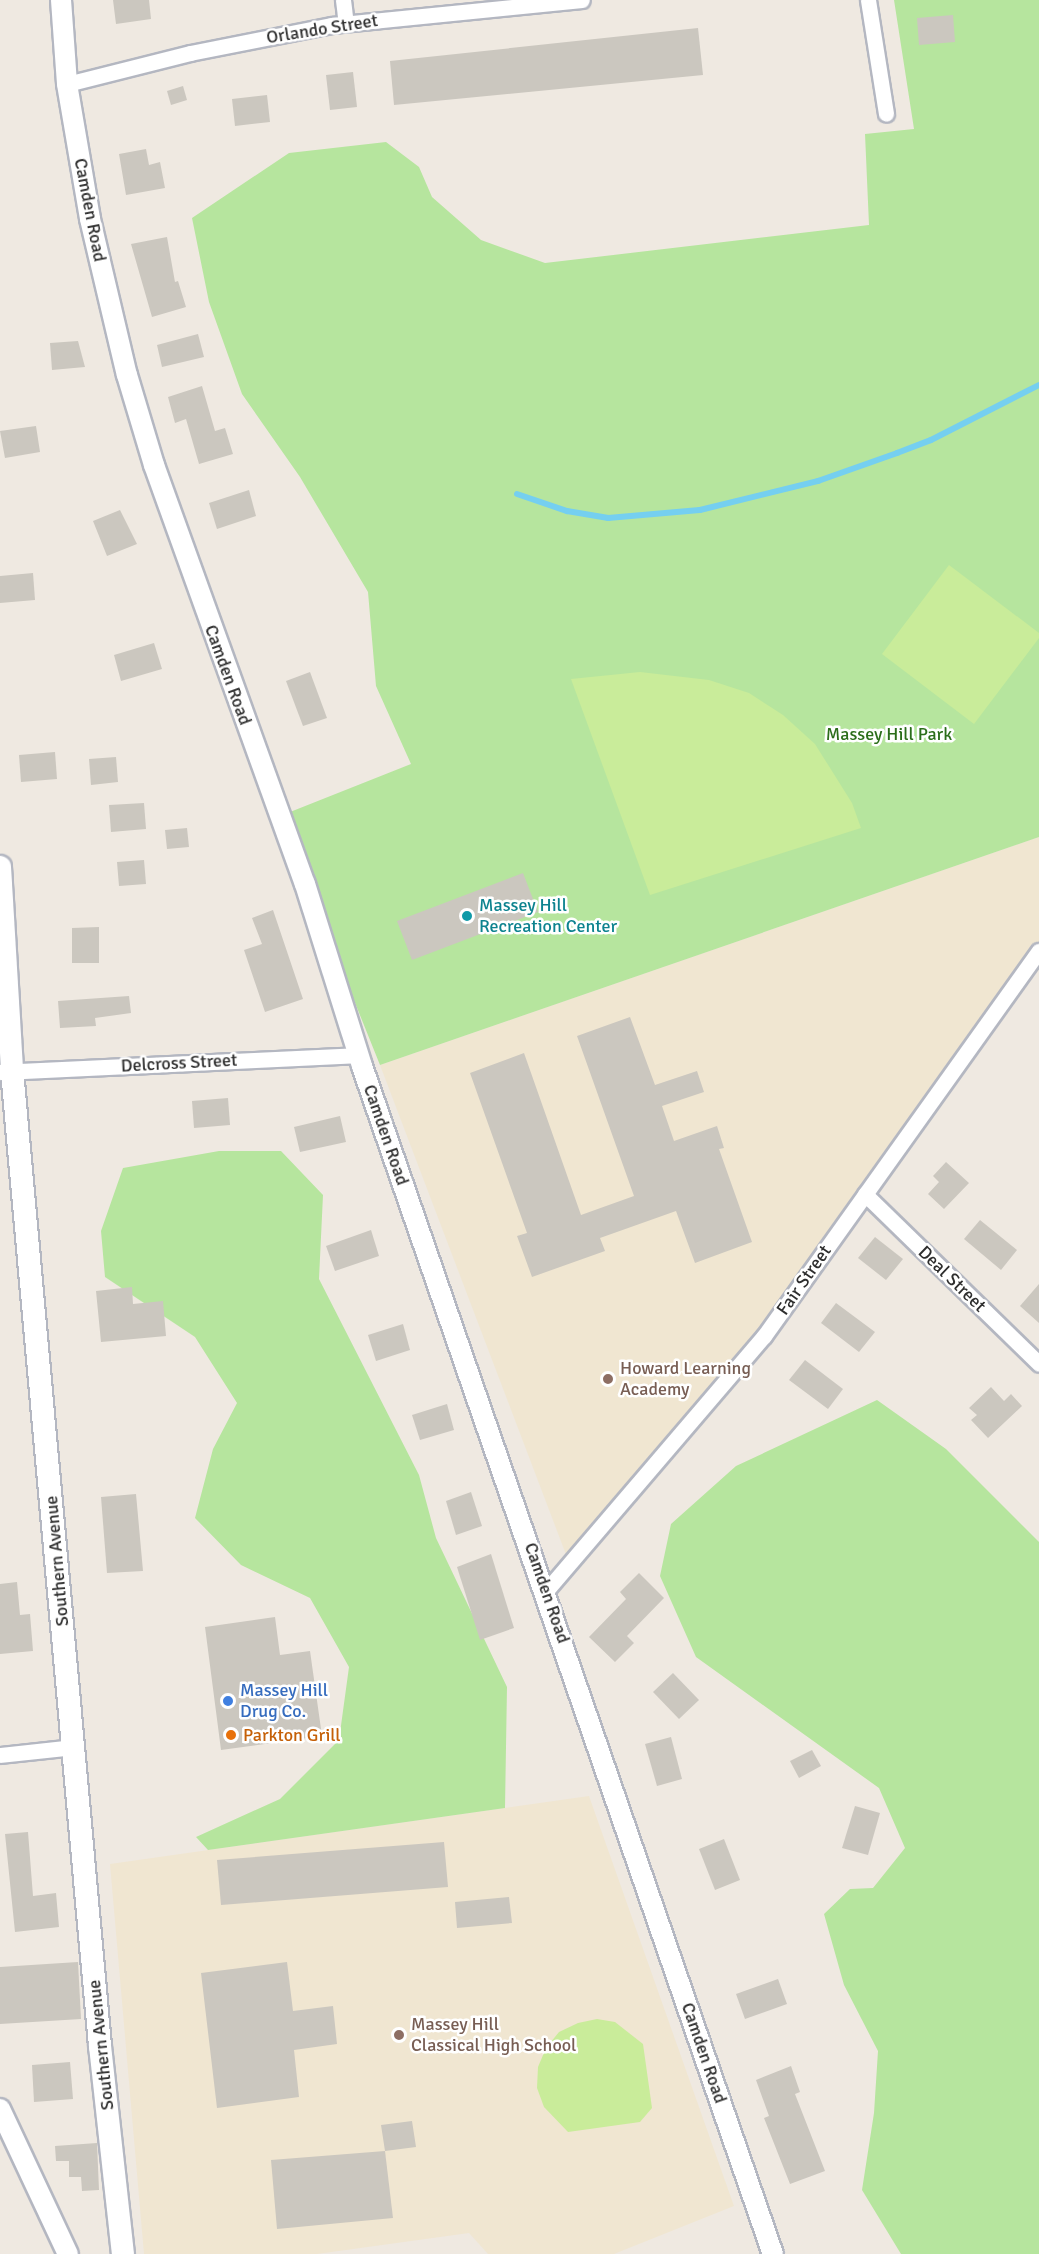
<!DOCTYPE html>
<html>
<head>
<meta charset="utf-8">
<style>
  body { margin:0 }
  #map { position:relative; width:1039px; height:2254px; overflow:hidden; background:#efe9e1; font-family:Signika,sans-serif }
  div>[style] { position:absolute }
  .education>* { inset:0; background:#f0e6d1 }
  .green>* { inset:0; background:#b6e59e }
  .pitch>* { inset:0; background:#c9ec9a }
  .stream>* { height:6px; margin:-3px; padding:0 3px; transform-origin:3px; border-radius:3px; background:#75cff0 }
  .building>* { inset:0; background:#cbc7bf }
  .roads { filter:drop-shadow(2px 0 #b4b7c1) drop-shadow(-2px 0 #b4b7c1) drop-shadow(0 2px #b4b7c1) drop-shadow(0 -2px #b4b7c1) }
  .minor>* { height:15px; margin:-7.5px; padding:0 7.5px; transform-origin:7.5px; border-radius:7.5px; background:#fff }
  .tertiary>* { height:20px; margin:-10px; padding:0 10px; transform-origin:10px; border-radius:10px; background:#fff }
  .secondary>* { height:22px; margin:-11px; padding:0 11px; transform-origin:11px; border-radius:11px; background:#fff }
  .dots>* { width:16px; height:16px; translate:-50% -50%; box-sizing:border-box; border:3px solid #fff; border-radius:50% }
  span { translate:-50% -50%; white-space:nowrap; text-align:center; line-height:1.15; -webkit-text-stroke:5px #fff; paint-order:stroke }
  .street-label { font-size:18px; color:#2e2e2e }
  .park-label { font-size:18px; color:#2c6e1b }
  .culture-label { font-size:18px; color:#0d838f }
  .left { translate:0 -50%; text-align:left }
  .education-label { font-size:18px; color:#785e54 }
  .shop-label { font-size:18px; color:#366cbe }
  .food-label { font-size:18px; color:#c56008 }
</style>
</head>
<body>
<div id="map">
  <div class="education">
    <div style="clip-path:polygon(1039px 837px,1039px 951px,865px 1194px,570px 1565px,380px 1065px)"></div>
    <div style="clip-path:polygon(589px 1796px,734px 2206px,614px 2254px,488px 2254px,469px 2233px,317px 2254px,144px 2254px,110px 1864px)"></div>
  </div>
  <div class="green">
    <div style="clip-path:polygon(894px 0,1039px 0,1039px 837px,380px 1065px,280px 816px,411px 764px,376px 686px,368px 592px,300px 477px,242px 394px,209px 302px,192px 218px,289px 153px,386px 142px,419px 167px,432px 197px,481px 240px,545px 263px,869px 225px,865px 134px,914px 129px)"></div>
    <div style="clip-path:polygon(219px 1151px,281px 1151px,323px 1195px,319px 1279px,419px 1475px,436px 1538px,507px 1687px,505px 1808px,208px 1850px,196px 1837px,280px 1799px,339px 1740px,349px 1667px,310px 1598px,241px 1565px,195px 1518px,213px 1449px,237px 1403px,195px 1337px,105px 1277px,101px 1231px,123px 1168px)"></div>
    <div style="clip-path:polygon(877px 1400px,946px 1449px,1039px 1542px,1039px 2254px,901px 2254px,862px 2190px,874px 2113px,878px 2051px,844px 1985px,824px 1914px,850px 1889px,873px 1888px,905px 1848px,879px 1788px,696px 1657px,660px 1576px,671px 1524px,736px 1466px)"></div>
  </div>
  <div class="pitch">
    <div style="clip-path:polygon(949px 565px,1039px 633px,1039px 638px,974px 724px,882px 654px)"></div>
    <div style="clip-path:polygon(640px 672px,709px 680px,749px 693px,783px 715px,815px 744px,852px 803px,861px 828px,650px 895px,571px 679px)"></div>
    <div style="clip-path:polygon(597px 2019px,615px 2022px,643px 2044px,652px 2108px,640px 2122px,568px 2132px,544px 2107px,537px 2088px,538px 2067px,546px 2048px,559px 2032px,578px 2023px)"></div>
  </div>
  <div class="stream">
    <div style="left:517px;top:494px;width:53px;rotate:18.8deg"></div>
    <div style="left:567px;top:511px;width:42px;rotate:9.7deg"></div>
    <div style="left:608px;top:518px;width:92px;rotate:-5deg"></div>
    <div style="left:700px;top:510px;width:122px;rotate:-13.8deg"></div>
    <div style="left:818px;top:481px;width:84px;rotate:-19.5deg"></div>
    <div style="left:897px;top:453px;width:36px;rotate:-21deg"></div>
    <div style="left:931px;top:440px;width:121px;rotate:-27deg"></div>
  </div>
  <div class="building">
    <div style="clip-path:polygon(113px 0,149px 0,151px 19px,116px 24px)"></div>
    <div style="clip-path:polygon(953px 15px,955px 42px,919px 45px,917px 18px)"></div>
    <div style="clip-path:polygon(698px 28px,703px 75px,394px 105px,390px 61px)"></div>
    <div style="clip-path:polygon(353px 72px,357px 107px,330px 110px,326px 75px)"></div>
    <div style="clip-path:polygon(183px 86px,187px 100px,171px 105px,167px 91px)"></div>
    <div style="clip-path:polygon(267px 95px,270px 122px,235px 126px,232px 99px)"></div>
    <div style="clip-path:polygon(146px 149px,149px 165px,160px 162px,165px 188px,126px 195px,119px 154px)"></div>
    <div style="clip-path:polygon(167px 237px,175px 282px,178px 281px,186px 307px,152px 317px,131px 244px)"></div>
    <div style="clip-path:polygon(198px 334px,204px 357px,162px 367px,157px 345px)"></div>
    <div style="clip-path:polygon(78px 341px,85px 367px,52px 370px,50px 343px)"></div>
    <div style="clip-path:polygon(202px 386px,215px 431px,225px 428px,233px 454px,199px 464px,186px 419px,175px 423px,168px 397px)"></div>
    <div style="clip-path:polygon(36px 426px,40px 452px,5px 458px,0 431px)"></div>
    <div style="clip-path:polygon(249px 490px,256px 516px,217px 529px,209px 503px)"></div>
    <div style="clip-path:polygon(120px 510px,137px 544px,107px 556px,93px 521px)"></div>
    <div style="clip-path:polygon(33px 573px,35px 600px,0 603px,0 576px)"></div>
    <div style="clip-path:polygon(154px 643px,162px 669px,121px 681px,114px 655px)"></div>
    <div style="clip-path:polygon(310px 672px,327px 718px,303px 726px,286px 681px)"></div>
    <div style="clip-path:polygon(55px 752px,57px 779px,21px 782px,19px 755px)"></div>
    <div style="clip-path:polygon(116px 757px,118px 782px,91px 785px,89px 759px)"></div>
    <div style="clip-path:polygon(144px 803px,146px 829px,111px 832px,109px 805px)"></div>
    <div style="clip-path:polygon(187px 828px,189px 847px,167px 849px,165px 830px)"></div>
    <div style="clip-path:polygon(144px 860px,146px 884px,119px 886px,117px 862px)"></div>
    <div style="clip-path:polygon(523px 873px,538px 912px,412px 960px,397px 921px)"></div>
    <div style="clip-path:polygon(273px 910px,303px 999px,265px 1012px,244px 950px,262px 944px,252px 918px)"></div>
    <div style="clip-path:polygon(99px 927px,99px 963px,72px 963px,72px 928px)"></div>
    <div style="clip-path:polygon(129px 996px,131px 1013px,95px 1018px,96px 1026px,60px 1028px,58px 1001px)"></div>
    <div style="clip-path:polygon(630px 1017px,655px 1085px,697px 1071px,704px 1092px,662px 1106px,674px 1141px,717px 1126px,724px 1148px,719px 1149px,752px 1242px,695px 1263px,676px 1211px,600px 1238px,605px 1251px,532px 1277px,517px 1236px,527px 1233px,470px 1073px,524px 1053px,581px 1215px,634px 1196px,577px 1036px)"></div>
    <div style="clip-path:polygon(228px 1098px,230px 1125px,194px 1128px,192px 1101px)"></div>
    <div style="clip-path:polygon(340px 1116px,346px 1142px,300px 1152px,294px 1127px)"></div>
    <div style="clip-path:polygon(946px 1162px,969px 1183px,944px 1209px,928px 1194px,939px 1182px,933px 1176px)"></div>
    <div style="clip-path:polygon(980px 1220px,1017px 1250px,1001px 1270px,964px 1239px)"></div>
    <div style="clip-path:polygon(371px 1230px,379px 1256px,335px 1271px,326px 1246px)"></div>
    <div style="clip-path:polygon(875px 1237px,903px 1259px,886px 1280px,858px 1258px)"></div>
    <div style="clip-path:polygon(1039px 1284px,1039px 1323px,1020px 1306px)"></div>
    <div style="clip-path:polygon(132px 1287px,133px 1304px,163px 1301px,166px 1336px,101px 1342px,96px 1291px)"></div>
    <div style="clip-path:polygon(836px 1303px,875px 1332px,859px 1352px,821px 1323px)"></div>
    <div style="clip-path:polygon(403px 1324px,410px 1350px,376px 1361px,368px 1335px)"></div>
    <div style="clip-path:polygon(805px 1360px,843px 1389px,828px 1409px,789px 1380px)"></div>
    <div style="clip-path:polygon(991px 1387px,1004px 1401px,1011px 1394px,1022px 1406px,988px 1438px,971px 1420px,977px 1415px,969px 1408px)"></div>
    <div style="clip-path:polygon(447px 1404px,454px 1430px,420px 1440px,412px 1415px)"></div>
    <div style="clip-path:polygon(471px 1492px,482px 1526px,456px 1535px,446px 1501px)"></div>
    <div style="clip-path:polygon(136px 1494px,143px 1571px,107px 1573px,101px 1497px)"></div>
    <div style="clip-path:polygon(491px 1554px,514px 1628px,480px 1640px,457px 1567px)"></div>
    <div style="clip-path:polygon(639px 1573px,664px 1598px,627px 1636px,634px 1643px,615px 1662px,589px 1637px,626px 1599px,620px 1592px)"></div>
    <div style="clip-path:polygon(17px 1582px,20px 1615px,30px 1614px,33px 1651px,0 1654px,0 1584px)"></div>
    <div style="clip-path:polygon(275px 1617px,280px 1655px,310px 1651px,322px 1736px,221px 1750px,205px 1627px)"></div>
    <div style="clip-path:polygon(673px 1673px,699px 1700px,679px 1719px,653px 1692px)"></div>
    <div style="clip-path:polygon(671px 1737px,682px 1779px,657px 1786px,645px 1744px)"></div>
    <div style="clip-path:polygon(812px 1750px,821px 1766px,799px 1778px,790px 1761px)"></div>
    <div style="clip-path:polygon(855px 1806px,880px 1813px,868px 1855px,842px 1848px)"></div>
    <div style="clip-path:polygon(28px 1832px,33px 1896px,56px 1893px,59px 1927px,15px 1932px,5px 1834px)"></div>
    <div style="clip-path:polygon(724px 1839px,740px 1880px,715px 1890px,699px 1849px)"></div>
    <div style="clip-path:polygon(444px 1842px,448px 1887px,221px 1905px,217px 1860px)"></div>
    <div style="clip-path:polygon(509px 1897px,512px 1923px,457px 1928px,455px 1902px)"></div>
    <div style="clip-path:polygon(78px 1962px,81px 2019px,0 2024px,0 1967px)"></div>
    <div style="clip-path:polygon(287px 1962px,293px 2011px,333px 2006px,337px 2044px,294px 2050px,299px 2097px,217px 2108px,201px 1973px)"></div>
    <div style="clip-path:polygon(778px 1979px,787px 2004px,745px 2019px,736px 1994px)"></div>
    <div style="clip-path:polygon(70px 2062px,73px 2099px,34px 2102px,32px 2065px)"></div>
    <div style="clip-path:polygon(791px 2066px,800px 2092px,795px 2094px,825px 2171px,790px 2184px,764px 2118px,769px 2116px,756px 2080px)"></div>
    <div style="clip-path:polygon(412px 2121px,416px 2147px,385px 2151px,381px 2125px)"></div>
    <div style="clip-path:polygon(97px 2143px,99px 2190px,82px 2191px,81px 2177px,69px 2177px,69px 2161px,56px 2161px,55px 2146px)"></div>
    <div style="clip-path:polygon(385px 2151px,393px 2218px,277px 2229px,271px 2160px)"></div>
  </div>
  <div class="roads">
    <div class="minor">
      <div style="left:343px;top:0;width:23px;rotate:83deg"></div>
      <div style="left:868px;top:0;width:115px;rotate:81deg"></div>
      <div style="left:67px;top:84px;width:127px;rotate:-14.1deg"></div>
      <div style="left:190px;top:53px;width:145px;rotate:-11.2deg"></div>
      <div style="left:332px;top:25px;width:251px;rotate:-5.7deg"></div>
      <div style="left:0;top:1072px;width:359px;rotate:-2.7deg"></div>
      <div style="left:865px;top:1194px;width:243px;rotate:44.3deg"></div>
      <div style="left:546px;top:1591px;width:335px;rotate:-49.5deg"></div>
      <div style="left:764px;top:1336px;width:473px;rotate:-54.5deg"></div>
      <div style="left:0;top:1755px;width:74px;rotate:-6.2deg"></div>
    </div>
    <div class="tertiary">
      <div style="left:61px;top:0;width:84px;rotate:85.9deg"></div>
      <div style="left:67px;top:84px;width:137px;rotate:80.3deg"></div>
      <div style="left:90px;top:219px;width:160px;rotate:76.7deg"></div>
      <div style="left:127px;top:375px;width:94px;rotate:73.3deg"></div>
      <div style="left:154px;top:465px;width:445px;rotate:70.2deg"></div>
      <div style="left:305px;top:884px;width:191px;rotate:72.6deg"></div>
      <div style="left:362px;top:1066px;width:1257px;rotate:70.92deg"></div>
      <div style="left:0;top:2109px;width:160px;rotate:64.9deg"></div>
    </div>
    <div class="secondary">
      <div style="left:0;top:867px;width:204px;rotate:86.6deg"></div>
      <div style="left:12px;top:1071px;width:979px;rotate:84.84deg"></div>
      <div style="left:100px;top:2046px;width:209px;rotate:83.7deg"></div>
    </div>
  </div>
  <div class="dots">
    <div style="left:467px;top:916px;background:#0f9aa8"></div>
    <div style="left:608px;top:1379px;background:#8d6e63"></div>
    <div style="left:228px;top:1701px;background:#3f7fe0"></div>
    <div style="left:231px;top:1735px;background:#e8710a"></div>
    <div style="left:399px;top:2035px;background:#8d6e63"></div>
  </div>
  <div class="street-label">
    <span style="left:322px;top:29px;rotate:-9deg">Orlando Street</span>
    <span style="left:90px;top:210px;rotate:79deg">Camden Road</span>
    <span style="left:228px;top:675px;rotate:70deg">Camden Road</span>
    <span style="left:179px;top:1063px;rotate:-3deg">Delcross Street</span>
    <span style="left:386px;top:1135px;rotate:71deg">Camden Road</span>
    <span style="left:952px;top:1279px;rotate:44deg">Deal Street</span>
    <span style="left:804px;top:1280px;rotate:-55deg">Fair Street</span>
    <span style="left:57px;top:1561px;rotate:-95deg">Southern Avenue</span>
    <span style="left:547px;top:1593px;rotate:71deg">Camden Road</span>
    <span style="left:101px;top:2045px;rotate:-96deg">Southern Avenue</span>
    <span style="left:704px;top:2053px;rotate:71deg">Camden Road</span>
  </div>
  <div class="park-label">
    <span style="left:889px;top:734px">Massey Hill Park</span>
  </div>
  <div class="culture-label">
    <span class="left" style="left:479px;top:916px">Massey Hill<br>Recreation Center</span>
  </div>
  <div class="education-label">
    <span class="left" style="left:620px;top:1379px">Howard Learning<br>Academy</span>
    <span class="left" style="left:411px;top:2035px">Massey Hill<br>Classical High School</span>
  </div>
  <div class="shop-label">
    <span class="left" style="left:240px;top:1701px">Massey Hill<br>Drug Co.</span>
  </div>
  <div class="food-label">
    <span class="left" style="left:243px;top:1735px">Parkton Grill</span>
  </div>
</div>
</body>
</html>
